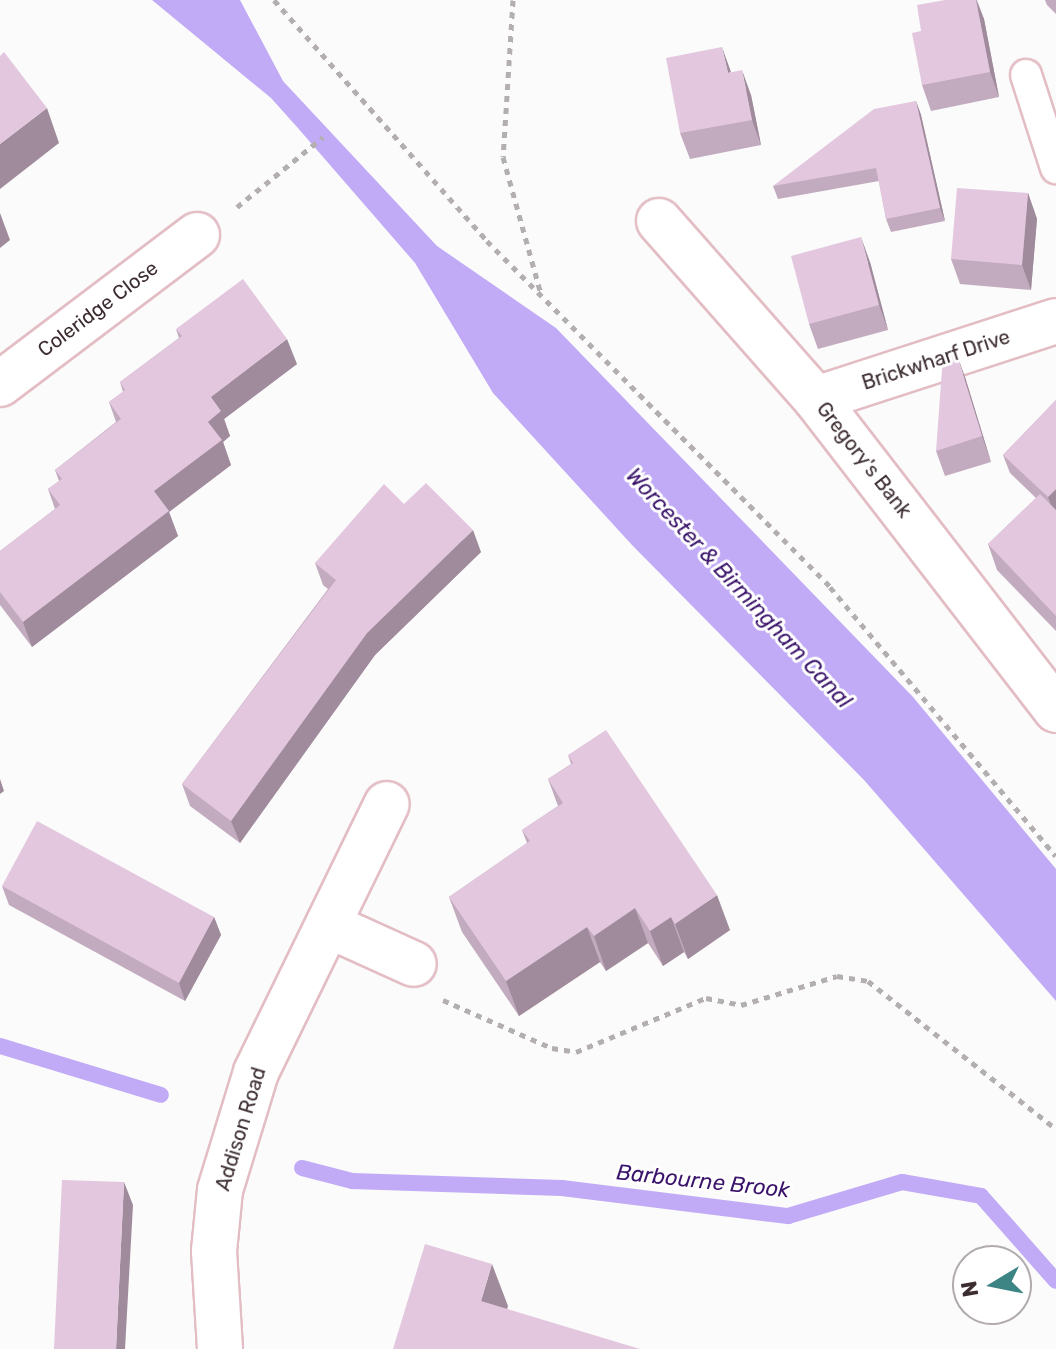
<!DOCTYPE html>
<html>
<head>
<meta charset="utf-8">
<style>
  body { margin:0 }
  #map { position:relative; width:1056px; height:1349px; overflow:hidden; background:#fbfbfb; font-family:Rubik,sans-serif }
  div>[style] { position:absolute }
  .water>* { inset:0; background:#c1abf6 }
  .stream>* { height:16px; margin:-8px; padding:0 8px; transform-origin:8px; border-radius:8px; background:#c1abf6 }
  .path>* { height:5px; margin-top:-2.5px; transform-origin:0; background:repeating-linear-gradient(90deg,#b3aeaf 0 6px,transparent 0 12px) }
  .roads { filter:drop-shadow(2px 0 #e3bdc4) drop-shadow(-2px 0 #e3bdc4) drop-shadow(0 2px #e3bdc4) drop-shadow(0 -2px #e3bdc4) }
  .lane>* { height:30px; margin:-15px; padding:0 15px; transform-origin:15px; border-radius:15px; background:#fff }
  .street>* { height:44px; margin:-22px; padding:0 22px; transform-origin:22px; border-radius:22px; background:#fff }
  .wall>* { inset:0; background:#c3abbf }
  .shaded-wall>* { inset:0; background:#9f8b9b }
  .building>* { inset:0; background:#e3c7de }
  span { translate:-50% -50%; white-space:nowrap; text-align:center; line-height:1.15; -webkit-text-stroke:6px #fff; paint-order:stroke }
  .street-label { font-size:20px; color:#3c2d30 }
  .water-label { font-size:22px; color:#3a146a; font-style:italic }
  .north { position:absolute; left:952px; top:1245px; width:80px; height:80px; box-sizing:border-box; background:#fff; border:2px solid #b1abac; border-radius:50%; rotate:260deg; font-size:22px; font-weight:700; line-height:32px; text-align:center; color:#3c2d30 }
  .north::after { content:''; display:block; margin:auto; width:28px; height:36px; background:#3d8585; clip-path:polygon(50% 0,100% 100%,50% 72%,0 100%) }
</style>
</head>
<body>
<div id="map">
  <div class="water">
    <div style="clip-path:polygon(152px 0,240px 0,283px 81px,437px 246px,556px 328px,913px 697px,1056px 869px,1056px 1001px,864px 780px,632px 545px,493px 393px,415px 263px,297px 127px,271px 98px)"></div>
  </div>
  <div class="stream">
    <div style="left:0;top:1046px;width:168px;rotate:16.9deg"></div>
    <div style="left:302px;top:1168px;width:52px;rotate:14.6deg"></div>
    <div style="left:352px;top:1181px;width:210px;rotate:1.9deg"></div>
    <div style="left:562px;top:1188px;width:228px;rotate:7.1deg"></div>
    <div style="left:788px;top:1216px;width:119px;rotate:-16.6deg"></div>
    <div style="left:902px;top:1182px;width:80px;rotate:10deg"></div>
    <div style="left:981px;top:1196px;width:113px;rotate:48.6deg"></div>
  </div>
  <div class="path">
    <div style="left:274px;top:0;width:322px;rotate:48.5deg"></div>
    <div style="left:487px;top:241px;width:487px;rotate:45.2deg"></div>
    <div style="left:830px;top:587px;width:351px;rotate:50deg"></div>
    <div style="left:513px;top:0;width:157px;rotate:93.6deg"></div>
    <div style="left:503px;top:157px;width:142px;rotate:74.5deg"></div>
    <div style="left:237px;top:207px;width:111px;rotate:-39.1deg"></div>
    <div style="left:443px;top:1000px;width:119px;rotate:23.8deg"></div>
    <div style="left:552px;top:1048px;width:24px;rotate:9deg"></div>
    <div style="left:576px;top:1052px;width:141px;rotate:-22.6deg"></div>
    <div style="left:706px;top:998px;width:36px;rotate:11deg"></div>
    <div style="left:741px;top:1005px;width:100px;rotate:-16.8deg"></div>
    <div style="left:837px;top:976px;width:31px;rotate:9deg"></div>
    <div style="left:868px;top:981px;width:239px;rotate:38.2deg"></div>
  </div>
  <div class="roads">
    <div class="lane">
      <div style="left:1026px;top:75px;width:98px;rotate:72.1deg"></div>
    </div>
    <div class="street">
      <div style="left:659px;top:221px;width:237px;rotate:48.6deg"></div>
      <div style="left:816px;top:399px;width:393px;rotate:52.3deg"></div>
      <div style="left:0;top:384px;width:247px;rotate:-37.1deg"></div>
      <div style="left:816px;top:399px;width:252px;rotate:-18deg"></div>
      <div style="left:328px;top:925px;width:94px;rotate:24.4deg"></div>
      <div style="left:220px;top:1349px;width:98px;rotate:-93.5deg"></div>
      <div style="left:214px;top:1251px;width:61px;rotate:-84.4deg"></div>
      <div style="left:220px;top:1190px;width:123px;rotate:-73deg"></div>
      <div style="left:256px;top:1072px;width:298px;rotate:-64deg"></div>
    </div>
  </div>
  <div class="wall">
    <div style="clip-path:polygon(945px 0,977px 0,984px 19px,999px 97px,931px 111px,922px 85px,921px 31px)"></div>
    <div style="clip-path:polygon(1045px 0,1056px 0,1056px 14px,1047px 5px)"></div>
    <div style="clip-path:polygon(731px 72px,751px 95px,761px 145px,690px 159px,680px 133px)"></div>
    <div style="clip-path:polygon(916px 101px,921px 115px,945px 221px,891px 232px,886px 219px,879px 181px,778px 199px,773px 186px)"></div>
    <div style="clip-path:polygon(1028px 193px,1037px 219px,1031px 290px,960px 284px,951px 259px)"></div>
    <div style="clip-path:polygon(870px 262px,888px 330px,818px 349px,809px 324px)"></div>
    <div style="clip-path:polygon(176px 329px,297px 364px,224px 419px,230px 436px,223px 442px,231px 465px,169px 512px,178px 536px,32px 647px,0 605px,0 551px,55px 509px,48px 489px,59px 481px,55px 470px,116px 422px,109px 402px,123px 392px,120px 382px,179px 338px)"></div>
    <div style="clip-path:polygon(965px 377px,991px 462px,945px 476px,936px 451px)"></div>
    <div style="clip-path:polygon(1056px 400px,1056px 631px,997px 570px,988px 544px,1036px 498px,1010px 473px,1003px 455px)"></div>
    <div style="clip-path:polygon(404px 504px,481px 552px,375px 655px,240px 843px,190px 806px,182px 784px,328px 589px,323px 585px,315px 563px)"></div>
    <div style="clip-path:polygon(568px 755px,730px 930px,688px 959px,684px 952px,663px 966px,648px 943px,606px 971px,600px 962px,519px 1016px,462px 932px,449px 897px,527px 843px,522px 830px,558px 806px,548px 779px,571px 764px)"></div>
    <div style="clip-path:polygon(2px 886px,214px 917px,221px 935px,185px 1001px,9px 905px)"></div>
  </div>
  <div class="shaded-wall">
    <div style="clip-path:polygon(976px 0,984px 19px,999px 97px,990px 72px)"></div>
    <div style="clip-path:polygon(722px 47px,731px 72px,728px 73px)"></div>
    <div style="clip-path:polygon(742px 70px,751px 95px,761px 145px,752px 120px)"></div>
    <div style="clip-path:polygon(916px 101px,921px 115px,945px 221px,940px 208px)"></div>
    <div style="clip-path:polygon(47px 108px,59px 143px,0 189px,0 144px)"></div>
    <div style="clip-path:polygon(1028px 193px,1037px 219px,1031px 290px,1022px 265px)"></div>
    <div style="clip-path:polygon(0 213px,10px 240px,0 248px)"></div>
    <div style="clip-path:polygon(861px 237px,870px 262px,888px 330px,879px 305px)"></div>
    <div style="clip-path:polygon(287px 339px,297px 364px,224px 419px,230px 436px,223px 442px,231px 465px,169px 512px,178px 536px,32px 647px,23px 622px,154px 491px,208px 422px,211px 397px)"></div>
    <div style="clip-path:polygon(956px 352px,965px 377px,991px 462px,982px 436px)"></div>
    <div style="clip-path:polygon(1056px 489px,1056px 514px,1055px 516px,1048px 497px)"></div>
    <div style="clip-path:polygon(473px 530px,481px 552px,375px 655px,240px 843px,231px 821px,367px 633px)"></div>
    <div style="clip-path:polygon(0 779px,4px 791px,0 794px)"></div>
    <div style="clip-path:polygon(717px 895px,730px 930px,688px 959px,675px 924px)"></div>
    <div style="clip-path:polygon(635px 908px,648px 943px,606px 971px,594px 936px)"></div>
    <div style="clip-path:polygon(214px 917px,221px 935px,185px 1001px,179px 983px)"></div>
    <div style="clip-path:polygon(671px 917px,684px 952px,663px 966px,650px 931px)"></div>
    <div style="clip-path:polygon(587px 927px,600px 962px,519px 1016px,506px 981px)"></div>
    <div style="clip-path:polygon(124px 1182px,133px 1205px,125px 1349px,116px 1349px)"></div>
    <div style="clip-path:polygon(492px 1264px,508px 1306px,497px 1344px,481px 1301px)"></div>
  </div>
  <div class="building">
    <div style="clip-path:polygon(945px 0,976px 0,990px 72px,922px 85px,912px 33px,921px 31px,917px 5px)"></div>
    <div style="clip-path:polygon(722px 47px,728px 73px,742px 70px,752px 120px,680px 133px,666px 58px)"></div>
    <div style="clip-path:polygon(4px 52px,47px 108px,0 144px,0 56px)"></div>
    <div style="clip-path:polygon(916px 101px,940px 208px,886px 219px,876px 168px,773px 186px,874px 109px)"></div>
    <div style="clip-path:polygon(957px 188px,1028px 193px,1022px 265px,951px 259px)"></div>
    <div style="clip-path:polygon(861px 237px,879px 305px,809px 324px,791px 256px)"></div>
    <div style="clip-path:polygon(243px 279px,287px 339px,211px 397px,221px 411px,208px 422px,222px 440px,154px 491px,169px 511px,23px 622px,0 592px,0 551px,60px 505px,48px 489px,62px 479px,55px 470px,121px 419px,109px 402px,125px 390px,120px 382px,182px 336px,176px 329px)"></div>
    <div style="clip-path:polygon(956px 352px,982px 436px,936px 451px,943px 356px)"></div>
    <div style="clip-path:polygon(1056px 400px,1056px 489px,1048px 497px,1003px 455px)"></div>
    <div style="clip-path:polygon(426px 483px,473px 530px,367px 633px,231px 821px,182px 784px,336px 580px,315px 563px,384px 484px,404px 504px)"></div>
    <div style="clip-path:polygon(1040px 494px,1056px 510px,1056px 616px,988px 544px)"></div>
    <div style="clip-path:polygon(606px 730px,717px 895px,675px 924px,671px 917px,650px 931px,635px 908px,594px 936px,587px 927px,506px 981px,449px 897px,530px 841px,522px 830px,563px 803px,548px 779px,573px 763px,568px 755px)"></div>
    <div style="clip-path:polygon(37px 821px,214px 917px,179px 983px,2px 886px)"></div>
    <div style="clip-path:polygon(62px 1180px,124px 1182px,116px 1349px,54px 1349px)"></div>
    <div style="clip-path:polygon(425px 1244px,492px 1264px,481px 1301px,640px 1349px,393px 1349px)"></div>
  </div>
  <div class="street-label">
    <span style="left:98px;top:309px;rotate:-37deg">Coleridge Close</span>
    <span style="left:936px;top:360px;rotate:-18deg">Brickwharf Drive</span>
    <span style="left:864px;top:460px;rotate:52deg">Gregory's Bank</span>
    <span style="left:241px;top:1129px;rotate:-73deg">Addison Road</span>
  </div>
  <div class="water-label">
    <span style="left:739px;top:588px;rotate:47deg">Worcester &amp; Birmingham Canal</span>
    <span style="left:703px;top:1181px;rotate:6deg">Barbourne Brook</span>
  </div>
  <div class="north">N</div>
</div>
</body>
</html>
